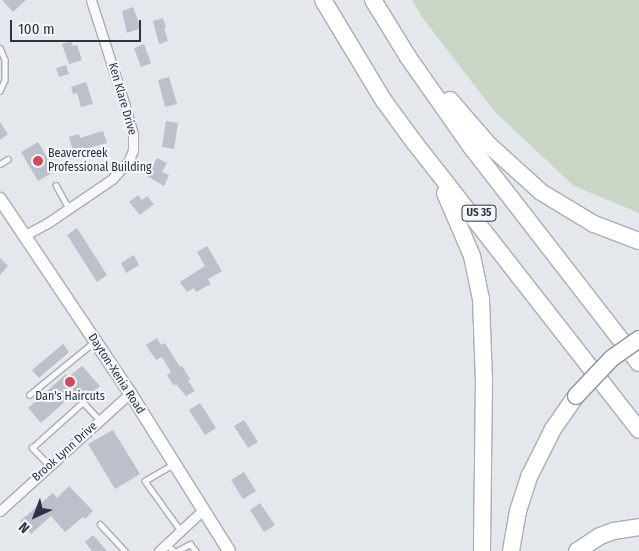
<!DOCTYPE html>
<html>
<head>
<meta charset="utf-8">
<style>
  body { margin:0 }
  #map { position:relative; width:639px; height:551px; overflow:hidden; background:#e4e7ec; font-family:"Fira Sans Condensed",sans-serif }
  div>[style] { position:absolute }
  .green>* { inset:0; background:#c9d6c5 }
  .building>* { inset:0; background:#bbc0ca }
  .roads { filter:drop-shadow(1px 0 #a9aeb7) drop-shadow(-1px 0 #a9aeb7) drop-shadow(0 1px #a9aeb7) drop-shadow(0 -1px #a9aeb7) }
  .service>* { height:4.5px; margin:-2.25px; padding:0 2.25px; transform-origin:2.25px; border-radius:2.25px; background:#f7f8fa }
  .minor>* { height:9px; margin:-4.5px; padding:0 4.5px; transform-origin:4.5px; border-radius:4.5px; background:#f7f8fa }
  .secondary>* { height:12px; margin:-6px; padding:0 6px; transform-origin:6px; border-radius:6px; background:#fff }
  .motorway>* { height:16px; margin:-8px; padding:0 8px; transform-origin:8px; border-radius:8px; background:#fff }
  .bridges { filter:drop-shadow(1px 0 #8b94a3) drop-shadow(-1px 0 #8b94a3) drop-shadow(0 1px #8b94a3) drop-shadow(0 -1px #8b94a3) }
  .motorway-bridge>* { height:16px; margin:-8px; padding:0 8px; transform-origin:8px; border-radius:8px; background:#fff }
  .dots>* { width:14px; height:14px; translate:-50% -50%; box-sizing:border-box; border:2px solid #f4f6f9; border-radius:50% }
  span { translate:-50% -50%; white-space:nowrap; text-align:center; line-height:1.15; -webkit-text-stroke:4px #f4f6f9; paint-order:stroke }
  .shield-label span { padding:1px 4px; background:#f4f6f9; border:1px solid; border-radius:4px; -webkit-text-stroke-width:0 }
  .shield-label { font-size:11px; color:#2b3445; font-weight:700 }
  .street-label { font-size:12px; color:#2b3445 }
  .poi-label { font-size:12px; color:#2b3445 }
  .left { translate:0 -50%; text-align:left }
  .north { position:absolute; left:10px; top:491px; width:50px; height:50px; -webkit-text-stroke:4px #f4f6f9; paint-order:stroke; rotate:223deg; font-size:14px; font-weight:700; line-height:20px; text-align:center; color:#2b3445 }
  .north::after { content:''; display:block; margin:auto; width:18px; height:22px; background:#2b3445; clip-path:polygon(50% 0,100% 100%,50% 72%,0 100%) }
  .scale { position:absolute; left:10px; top:20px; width:131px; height:22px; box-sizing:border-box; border:2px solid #2b3445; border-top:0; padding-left:6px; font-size:15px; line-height:18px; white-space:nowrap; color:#2b3445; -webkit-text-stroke:4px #f4f6f9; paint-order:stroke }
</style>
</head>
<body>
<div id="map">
  <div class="green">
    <div style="clip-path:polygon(412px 0,639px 0,639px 213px,574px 186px,495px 112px,422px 17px)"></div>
  </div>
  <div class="building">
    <div style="clip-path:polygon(2px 0,26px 0,13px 12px)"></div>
    <div style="clip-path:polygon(133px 7px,141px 28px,127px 33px,122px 11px)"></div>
    <div style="clip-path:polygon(163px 18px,166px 27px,164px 28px,168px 41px,159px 44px,153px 21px)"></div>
    <div style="clip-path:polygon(71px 41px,73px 46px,77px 45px,82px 60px,69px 64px,62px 44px)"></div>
    <div style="clip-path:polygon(144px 44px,151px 63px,141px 67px,134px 48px)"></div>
    <div style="clip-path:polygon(66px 65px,69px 74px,59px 77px,56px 68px)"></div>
    <div style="clip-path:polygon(169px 77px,177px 104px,165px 107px,158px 80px)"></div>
    <div style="clip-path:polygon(86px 82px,93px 104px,81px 107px,77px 93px,73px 94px,71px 87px)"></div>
    <div style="clip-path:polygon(166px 121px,178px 123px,174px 149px,162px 147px)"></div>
    <div style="clip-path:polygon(0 122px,8px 134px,0 140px)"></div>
    <div style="clip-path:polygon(103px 131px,107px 143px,92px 147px,87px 150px,88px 153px,75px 157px,69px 137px,79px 134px,80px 138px)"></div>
    <div style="clip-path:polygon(38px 142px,55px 171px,38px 181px,21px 152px)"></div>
    <div style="clip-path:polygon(157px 158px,167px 163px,162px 172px,169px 175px,164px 186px,147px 176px)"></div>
    <div style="clip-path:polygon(138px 195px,142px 200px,147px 196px,154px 204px,140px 215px,129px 202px)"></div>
    <div style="clip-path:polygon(77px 228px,107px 275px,97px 282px,67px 235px)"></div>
    <div style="clip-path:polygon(207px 246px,222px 271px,208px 279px,211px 284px,196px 292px,194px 288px,187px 292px,180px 282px,205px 266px,197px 252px)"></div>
    <div style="clip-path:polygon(134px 255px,139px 265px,126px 273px,121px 263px)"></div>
    <div style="clip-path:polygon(0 258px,8px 266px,0 275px)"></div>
    <div style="clip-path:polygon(157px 338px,161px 345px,165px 343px,180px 367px,182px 366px,190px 379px,188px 381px,195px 391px,186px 396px,176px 384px,174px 386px,167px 375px,171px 372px,162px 357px,156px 360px,146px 345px)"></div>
    <div style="clip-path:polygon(63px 344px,69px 352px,39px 378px,32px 370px)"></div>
    <div style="clip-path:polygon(82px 366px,100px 386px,85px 399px,78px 390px,41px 423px,28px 408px,66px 374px,68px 377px)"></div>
    <div style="clip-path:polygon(200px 403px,216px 428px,205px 435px,189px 410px)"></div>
    <div style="clip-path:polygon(244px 420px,258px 442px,248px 448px,234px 426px)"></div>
    <div style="clip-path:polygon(113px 430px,140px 474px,115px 489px,88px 444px)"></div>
    <div style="clip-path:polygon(244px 472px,256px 491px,243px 499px,231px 480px)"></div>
    <div style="clip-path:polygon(69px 486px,93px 511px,85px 519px,83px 517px,65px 532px,51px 516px,31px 534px,20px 521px,53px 493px,57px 498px)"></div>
    <div style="clip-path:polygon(260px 503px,275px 525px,264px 532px,250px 510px)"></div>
    <div style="clip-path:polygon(93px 535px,107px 551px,92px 551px,85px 542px)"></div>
  </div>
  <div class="roads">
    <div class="service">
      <div style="left:0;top:48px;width:13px;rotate:67deg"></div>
      <div style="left:5px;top:60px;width:20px;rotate:90deg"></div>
      <div style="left:5px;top:80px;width:12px;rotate:114deg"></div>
      <div style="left:0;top:164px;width:9px;rotate:-32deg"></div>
      <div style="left:56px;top:185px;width:26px;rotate:61deg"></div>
      <div style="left:29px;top:395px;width:84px;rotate:-39.2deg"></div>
      <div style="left:173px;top:465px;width:32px;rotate:150deg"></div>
      <div style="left:145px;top:481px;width:62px;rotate:54.2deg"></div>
      <div style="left:49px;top:466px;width:25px;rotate:-133deg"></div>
      <div style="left:32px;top:448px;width:69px;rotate:-42deg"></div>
      <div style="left:83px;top:402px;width:25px;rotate:47deg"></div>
      <div style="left:100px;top:524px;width:37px;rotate:47deg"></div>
      <div style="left:166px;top:544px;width:11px;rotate:41deg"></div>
      <div style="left:177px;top:551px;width:15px;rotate:-28deg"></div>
      <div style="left:190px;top:544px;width:9px;rotate:49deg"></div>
    </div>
    <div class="minor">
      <div style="left:25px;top:235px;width:27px;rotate:-28deg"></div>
      <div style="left:49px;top:222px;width:76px;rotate:-34.3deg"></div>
      <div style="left:112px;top:179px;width:23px;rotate:-47deg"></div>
      <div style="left:128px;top:162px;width:13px;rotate:-67deg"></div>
      <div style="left:133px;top:150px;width:16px;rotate:-90deg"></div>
      <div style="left:133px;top:134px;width:29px;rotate:-106deg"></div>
      <div style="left:125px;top:106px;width:111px;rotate:-107.8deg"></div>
      <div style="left:0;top:511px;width:176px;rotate:-42.2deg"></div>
      <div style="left:159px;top:551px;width:60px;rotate:-43deg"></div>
    </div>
    <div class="secondary">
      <div style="left:0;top:199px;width:234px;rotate:56.2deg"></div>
      <div style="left:130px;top:393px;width:186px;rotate:57.9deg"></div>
    </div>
    <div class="motorway">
      <div style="left:323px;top:0;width:118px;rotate:58.9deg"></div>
      <div style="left:384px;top:101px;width:51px;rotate:53.8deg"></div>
      <div style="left:414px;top:142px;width:365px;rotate:52deg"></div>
      <div style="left:373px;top:0;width:67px;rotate:58.4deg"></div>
      <div style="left:408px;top:57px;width:111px;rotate:54.9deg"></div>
      <div style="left:472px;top:148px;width:272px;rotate:52.2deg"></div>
      <div style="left:450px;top:100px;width:60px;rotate:49.1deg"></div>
      <div style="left:489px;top:145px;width:70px;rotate:42.1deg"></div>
      <div style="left:541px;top:192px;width:62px;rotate:31.1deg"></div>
      <div style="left:594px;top:224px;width:48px;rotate:20.7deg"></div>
      <div style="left:445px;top:193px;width:69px;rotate:66.8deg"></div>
      <div style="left:472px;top:256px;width:44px;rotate:78.2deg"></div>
      <div style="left:481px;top:299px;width:83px;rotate:87.9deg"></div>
      <div style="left:484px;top:382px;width:169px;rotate:90.7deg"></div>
      <div style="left:511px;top:551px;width:41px;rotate:-80.1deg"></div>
      <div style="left:518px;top:511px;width:38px;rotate:-72deg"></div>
      <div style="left:530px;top:475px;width:51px;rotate:-63.4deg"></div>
      <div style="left:553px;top:429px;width:40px;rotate:-55.1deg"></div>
      <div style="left:577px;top:551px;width:27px;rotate:-33deg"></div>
      <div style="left:600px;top:536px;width:15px;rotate:-20deg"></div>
      <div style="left:614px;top:531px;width:25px;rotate:-9deg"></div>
    </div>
  </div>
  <div class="bridges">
    <div class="motorway-bridge">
      <div style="left:576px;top:396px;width:52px;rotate:-46.5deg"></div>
      <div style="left:612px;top:358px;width:33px;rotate:-35deg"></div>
    </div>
  </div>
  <div class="dots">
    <div style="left:38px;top:161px;background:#d1495b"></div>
    <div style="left:70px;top:382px;background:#d1495b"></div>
  </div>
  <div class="shield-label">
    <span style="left:479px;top:213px">US 35</span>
  </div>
  <div class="street-label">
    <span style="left:122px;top:99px;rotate:74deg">Ken Klare Drive</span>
    <span style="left:116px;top:374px;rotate:57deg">Dayton-Xenia Road</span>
    <span style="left:65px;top:452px;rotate:-42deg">Brook Lynn Drive</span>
  </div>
  <div class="poi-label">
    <span class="left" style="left:48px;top:161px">Beavercreek<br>Professional Building</span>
    <span style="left:70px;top:397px">Dan's Haircuts</span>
  </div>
  <div class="north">N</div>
  <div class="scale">100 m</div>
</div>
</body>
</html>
